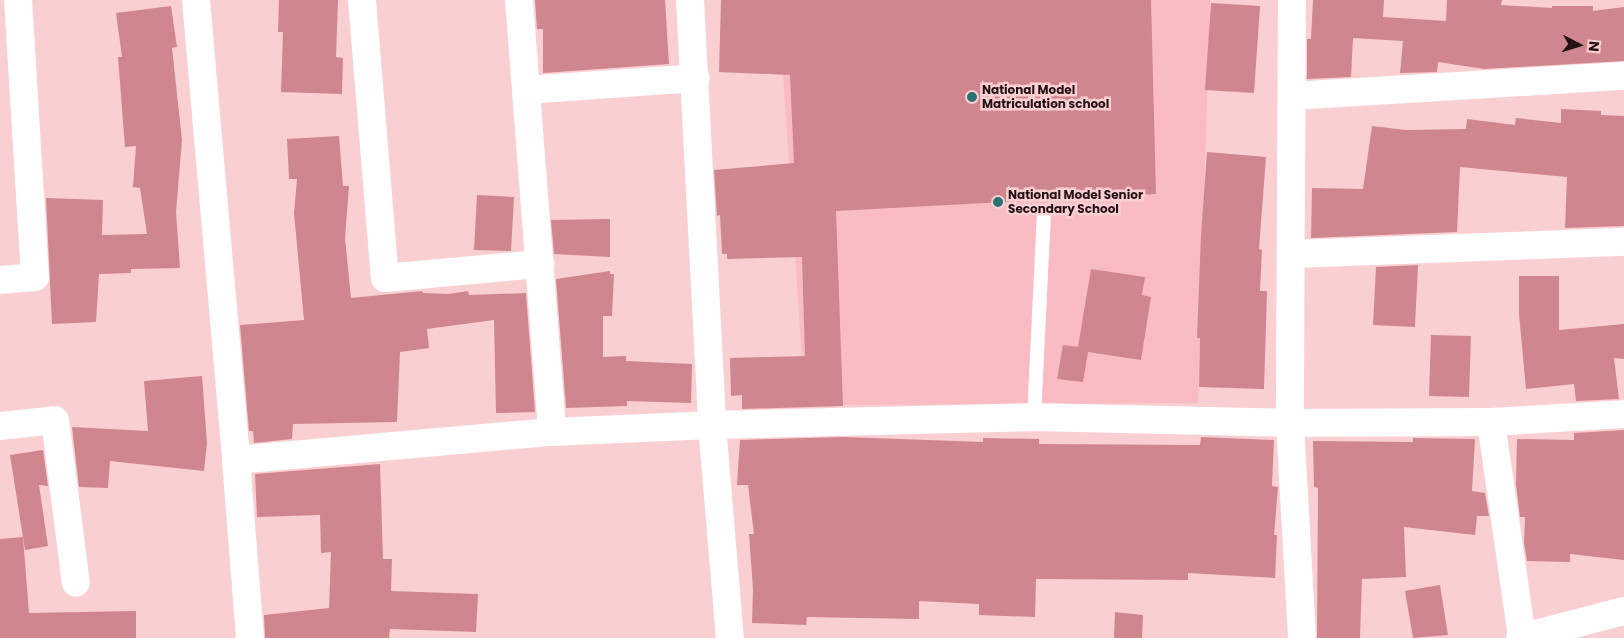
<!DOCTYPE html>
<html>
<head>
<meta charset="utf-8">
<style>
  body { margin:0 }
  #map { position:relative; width:1624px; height:638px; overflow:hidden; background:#facfd2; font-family:Poppins,sans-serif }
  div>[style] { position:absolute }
  .built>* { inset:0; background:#f9bcc2 }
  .building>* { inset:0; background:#d0868e }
  .lane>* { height:14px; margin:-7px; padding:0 7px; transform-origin:7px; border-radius:7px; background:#fff }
  .street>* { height:28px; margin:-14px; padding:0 14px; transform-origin:14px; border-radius:14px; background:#fff }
  .dots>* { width:14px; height:14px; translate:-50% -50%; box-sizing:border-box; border:2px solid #facfd2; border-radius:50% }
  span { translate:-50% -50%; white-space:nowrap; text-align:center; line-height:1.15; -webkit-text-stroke:5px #facfd2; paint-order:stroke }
  .poi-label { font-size:12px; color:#231113; font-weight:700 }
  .left { translate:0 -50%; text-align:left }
  .north { position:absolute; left:1554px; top:20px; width:50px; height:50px; -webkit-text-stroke:4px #facfd2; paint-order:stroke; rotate:95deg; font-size:14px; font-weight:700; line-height:20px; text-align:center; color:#231113 }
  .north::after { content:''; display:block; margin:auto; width:18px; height:22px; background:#231113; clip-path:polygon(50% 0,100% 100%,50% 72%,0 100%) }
</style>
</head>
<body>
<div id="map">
  <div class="built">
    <div style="clip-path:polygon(778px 0,1210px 0,1198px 403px,805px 405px)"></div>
  </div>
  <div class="building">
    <div style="clip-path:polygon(279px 0,338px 0,336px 57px,343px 58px,342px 94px,281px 92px,283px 32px,278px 32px)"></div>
    <div style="clip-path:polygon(535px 0,665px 0,669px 64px,543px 73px,543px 29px,537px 29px)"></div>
    <div style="clip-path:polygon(721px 0,1151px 0,1156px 194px,836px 211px,843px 406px,742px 409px,742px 395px,731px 396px,730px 358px,805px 356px,802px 257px,727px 259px,727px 254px,722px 254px,720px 215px,717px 216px,714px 170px,794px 163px,790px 75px,719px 72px)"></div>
    <div style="clip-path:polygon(1313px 0,1384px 0,1383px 17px,1446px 21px,1447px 0,1502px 0,1501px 5px,1552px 8px,1552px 6px,1593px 6px,1593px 11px,1624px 7px,1624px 61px,1484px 69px,1438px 62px,1437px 72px,1400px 73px,1403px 41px,1353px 38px,1351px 77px,1307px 79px,1307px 39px,1311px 39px)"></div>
    <div style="clip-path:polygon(1211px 3px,1260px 6px,1254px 93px,1205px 90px)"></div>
    <div style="clip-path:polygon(171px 6px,177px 47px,172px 48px,182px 140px,176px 212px,180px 268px,131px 269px,131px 273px,99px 274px,96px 322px,52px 324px,46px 198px,103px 200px,102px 235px,147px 234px,140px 188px,133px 187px,136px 146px,125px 147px,118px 57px,122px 57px,116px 13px)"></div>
    <div style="clip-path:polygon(1561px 109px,1601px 111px,1601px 115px,1624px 116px,1624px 226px,1565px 228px,1567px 177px,1460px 167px,1457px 232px,1311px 238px,1312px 188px,1363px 189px,1372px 126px,1406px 130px,1466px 129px,1467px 119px,1515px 125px,1516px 118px,1561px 123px)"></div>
    <div style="clip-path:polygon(339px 136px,343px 186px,349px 186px,345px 238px,351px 298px,422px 291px,423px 293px,448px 294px,468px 291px,469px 295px,526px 293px,535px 412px,496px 413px,494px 320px,427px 329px,429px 348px,400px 352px,397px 422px,293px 424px,292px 439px,254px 443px,253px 431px,249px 431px,240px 325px,304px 320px,294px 213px,297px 179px,289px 179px,287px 139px)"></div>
    <div style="clip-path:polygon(1207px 152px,1266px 157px,1259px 249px,1262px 250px,1260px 291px,1267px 291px,1264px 389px,1199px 387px,1200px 338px,1197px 338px,1201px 235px)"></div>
    <div style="clip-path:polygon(477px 195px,514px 197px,511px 251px,474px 250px)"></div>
    <div style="clip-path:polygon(610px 219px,610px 257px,554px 254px,551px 220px)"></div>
    <div style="clip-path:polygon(1418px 265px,1415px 327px,1373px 325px,1376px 267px)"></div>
    <div style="clip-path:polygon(1091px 269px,1145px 277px,1142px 295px,1151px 297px,1141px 360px,1088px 352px,1083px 382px,1057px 379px,1063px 345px,1078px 347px)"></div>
    <div style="clip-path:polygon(610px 271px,610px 274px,614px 274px,612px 316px,603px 316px,603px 357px,626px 356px,626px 361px,692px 364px,691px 403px,627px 401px,627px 406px,566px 408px,556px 279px)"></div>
    <div style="clip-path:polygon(1519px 276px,1559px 276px,1559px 330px,1624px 324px,1624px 359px,1614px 358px,1619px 399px,1576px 401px,1574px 384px,1526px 389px,1519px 314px)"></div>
    <div style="clip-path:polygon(1431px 335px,1471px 336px,1469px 397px,1429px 396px)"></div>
    <div style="clip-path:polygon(202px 376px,207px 443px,204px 471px,110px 461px,108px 488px,79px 487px,72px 427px,148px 431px,144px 381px)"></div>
    <div style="clip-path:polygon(1624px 430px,1624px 560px,1570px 554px,1570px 562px,1527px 561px,1524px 543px,1525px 517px,1520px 517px,1516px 484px,1517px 439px,1574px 440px,1574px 433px)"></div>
    <div style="clip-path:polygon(844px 437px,983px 442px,983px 438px,1039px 439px,1039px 444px,1200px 445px,1201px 437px,1274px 440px,1272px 486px,1278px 487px,1274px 535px,1277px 535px,1275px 578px,1188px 573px,1188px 580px,1036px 579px,1035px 617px,979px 615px,979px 604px,919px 601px,919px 619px,807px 617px,806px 625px,752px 623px,753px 589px,749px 534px,754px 534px,748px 485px,737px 485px,740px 440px)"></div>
    <div style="clip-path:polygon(1413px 438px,1475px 439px,1472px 491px,1485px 493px,1489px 516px,1477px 516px,1475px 535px,1404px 527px,1406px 577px,1362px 579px,1360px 638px,1317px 638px,1318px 488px,1314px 487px,1313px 441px,1413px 442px)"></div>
    <div style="clip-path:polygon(43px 450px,48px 486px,39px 485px,48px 546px,25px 550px,10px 455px)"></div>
    <div style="clip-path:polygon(380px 464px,383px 559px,392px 559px,391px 591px,478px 594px,476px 632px,390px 629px,389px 638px,265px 638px,264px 615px,329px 608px,331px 552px,321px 553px,320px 515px,257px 517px,255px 474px)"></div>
    <div style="clip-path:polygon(23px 537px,29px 613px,136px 611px,136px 638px,0 638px,0 539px)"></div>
    <div style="clip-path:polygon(1440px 585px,1448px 635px,1413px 638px,1405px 591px)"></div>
    <div style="clip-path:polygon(1115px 612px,1143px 615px,1142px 638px,1114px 638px)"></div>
  </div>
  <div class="lane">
    <div style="left:1034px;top:417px;width:204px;rotate:-87.2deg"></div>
  </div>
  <div class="street">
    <div style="left:196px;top:0;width:462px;rotate:85deg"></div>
    <div style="left:362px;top:0;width:279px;rotate:85.3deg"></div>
    <div style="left:385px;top:278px;width:156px;rotate:-5.2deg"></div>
    <div style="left:519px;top:0;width:433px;rotate:85.6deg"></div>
    <div style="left:690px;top:0;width:426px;rotate:87deg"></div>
    <div style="left:712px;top:425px;width:214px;rotate:85.2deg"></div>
    <div style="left:1292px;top:0;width:423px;rotate:90.3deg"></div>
    <div style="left:1290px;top:423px;width:215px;rotate:86.8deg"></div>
    <div style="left:526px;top:90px;width:170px;rotate:-4deg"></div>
    <div style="left:1293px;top:96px;width:332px;rotate:-3.5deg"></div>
    <div style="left:1292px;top:254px;width:332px;rotate:-2.1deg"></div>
    <div style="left:0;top:280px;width:35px;rotate:-5deg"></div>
    <div style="left:35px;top:277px;width:278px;rotate:-93.5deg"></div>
    <div style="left:1491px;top:422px;width:218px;rotate:81.8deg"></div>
    <div style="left:0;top:426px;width:55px;rotate:-6.2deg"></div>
    <div style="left:55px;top:420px;width:164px;rotate:82.7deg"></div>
    <div style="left:250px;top:638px;width:179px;rotate:-94.5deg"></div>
    <div style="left:236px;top:460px;width:317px;rotate:-5.1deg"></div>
    <div style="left:552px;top:432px;width:160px;rotate:-2.5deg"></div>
    <div style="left:712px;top:425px;width:322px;rotate:-1.4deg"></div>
    <div style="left:1034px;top:417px;width:256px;rotate:1.3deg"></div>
    <div style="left:1290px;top:423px;width:201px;rotate:-0.3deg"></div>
    <div style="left:1491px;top:422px;width:133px;rotate:-3.4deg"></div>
    <div style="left:1520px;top:638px;width:107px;rotate:-14.6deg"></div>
  </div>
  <div class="dots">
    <div style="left:972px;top:97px;background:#297371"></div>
    <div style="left:998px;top:202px;background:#297371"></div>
  </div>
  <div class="poi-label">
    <span class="left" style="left:982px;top:97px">National Model<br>Matriculation school</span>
    <span class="left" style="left:1008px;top:202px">National Model Senior<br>Secondary School</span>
  </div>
  <div class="north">N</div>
</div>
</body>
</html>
